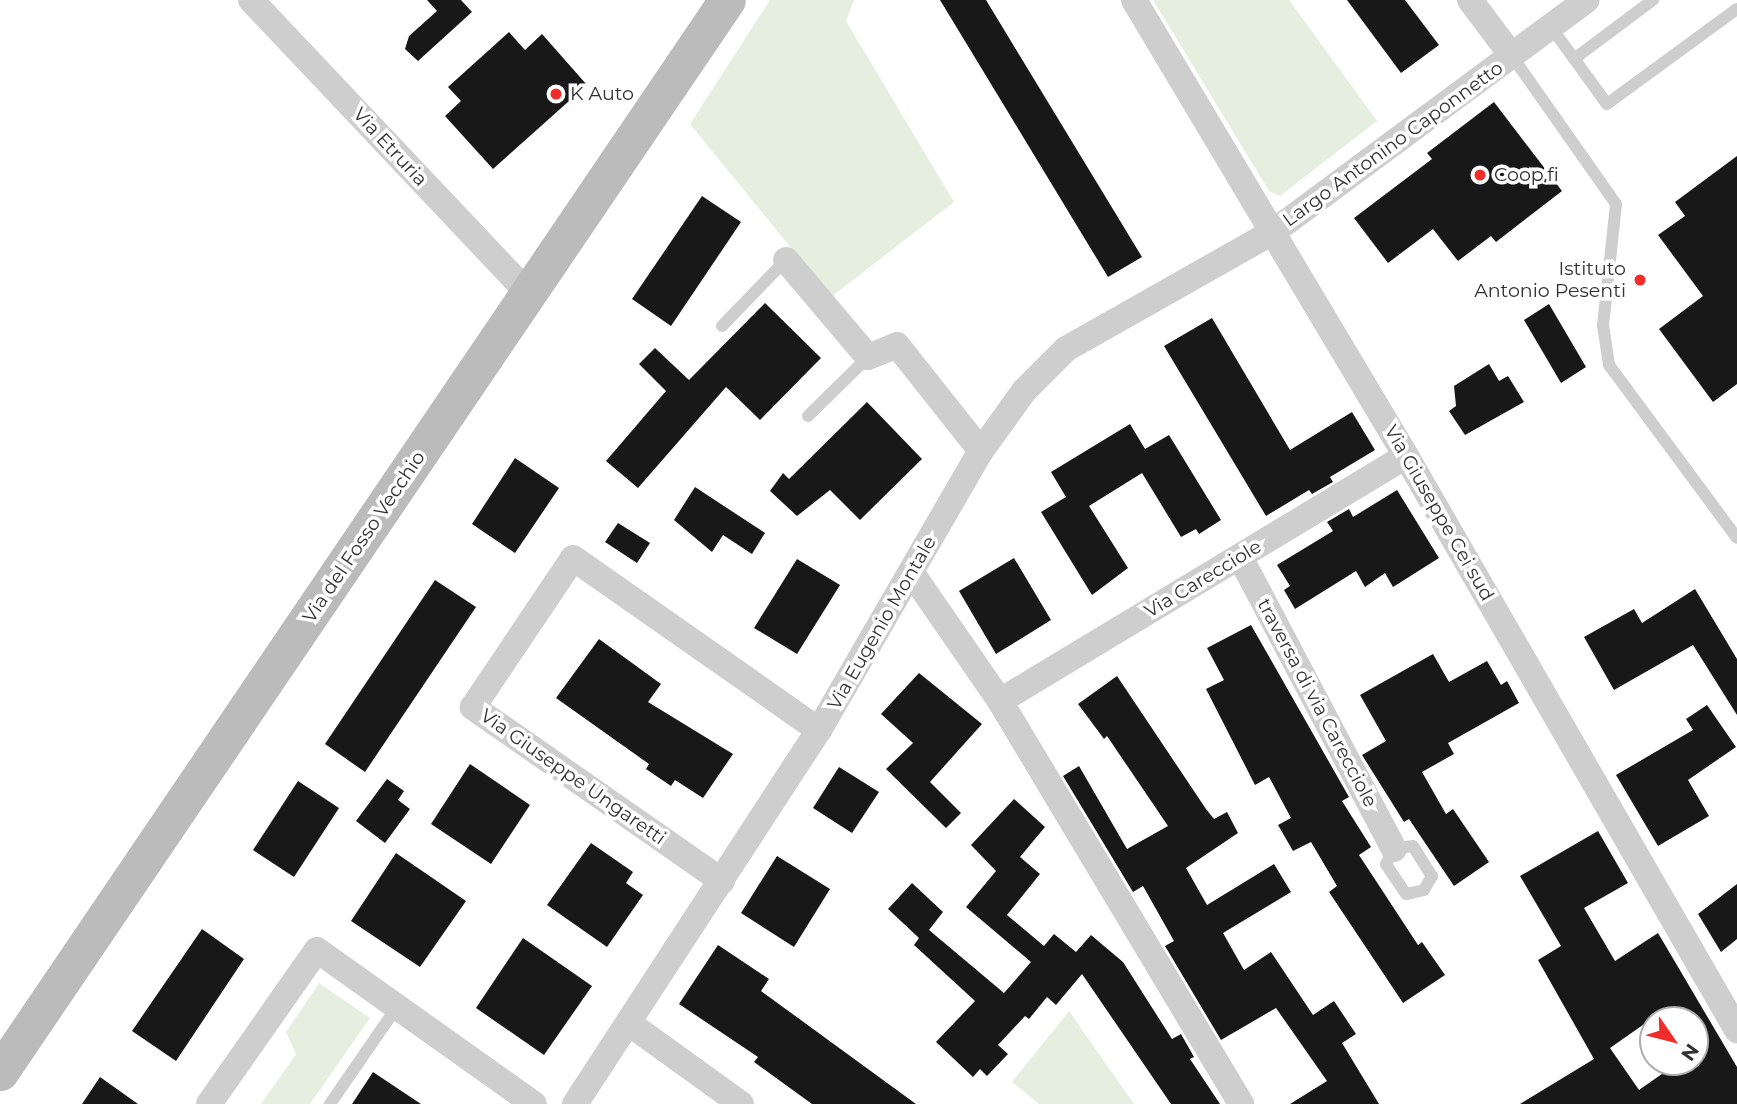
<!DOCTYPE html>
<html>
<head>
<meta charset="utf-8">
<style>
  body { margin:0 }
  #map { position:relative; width:1737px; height:1104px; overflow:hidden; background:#fff; font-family:Montserrat,sans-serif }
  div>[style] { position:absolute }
  .green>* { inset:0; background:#e6efdf }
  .building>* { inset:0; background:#181818 }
  .lane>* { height:12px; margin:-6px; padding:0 6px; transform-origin:6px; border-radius:6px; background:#cecece }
  .street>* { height:26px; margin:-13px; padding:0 13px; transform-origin:13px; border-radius:13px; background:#cecece }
  .secondary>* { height:37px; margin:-18.5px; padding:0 18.5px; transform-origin:18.5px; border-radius:18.5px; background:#bbb }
  .dots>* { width:19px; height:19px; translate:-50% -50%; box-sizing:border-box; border:4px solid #fff; border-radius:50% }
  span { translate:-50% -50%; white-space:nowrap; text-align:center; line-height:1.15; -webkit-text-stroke:7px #fff; paint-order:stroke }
  .poi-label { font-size:19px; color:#313131 }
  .left { translate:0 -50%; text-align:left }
  .right { translate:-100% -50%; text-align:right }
  .street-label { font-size:19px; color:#313131 }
  .north { position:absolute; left:1639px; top:1006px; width:70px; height:70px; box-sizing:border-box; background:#fff; border:2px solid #adadad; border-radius:50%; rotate:125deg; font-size:19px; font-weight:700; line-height:28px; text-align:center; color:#313131 }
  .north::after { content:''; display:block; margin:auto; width:24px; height:32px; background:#f12d2b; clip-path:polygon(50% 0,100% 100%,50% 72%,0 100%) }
</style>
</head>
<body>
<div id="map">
  <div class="green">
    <div style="clip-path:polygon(770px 0,854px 0,846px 21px,954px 202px,831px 297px,690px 124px)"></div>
    <div style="clip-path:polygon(1153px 0,1289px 0,1377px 121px,1280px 196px,1269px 191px)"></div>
    <div style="clip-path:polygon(319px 983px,370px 1018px,310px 1104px,261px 1104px,296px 1054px,286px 1032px)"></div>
    <div style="clip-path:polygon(1069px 1011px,1134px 1104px,1039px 1104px,1012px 1082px)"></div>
  </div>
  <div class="building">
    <div style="clip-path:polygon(427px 0,461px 0,472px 12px,418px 61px,405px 49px,409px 36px,437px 11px)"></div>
    <div style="clip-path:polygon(940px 0,986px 0,1142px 257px,1108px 277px)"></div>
    <div style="clip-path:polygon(1347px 0,1405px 0,1439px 45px,1401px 73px)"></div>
    <div style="clip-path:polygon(509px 32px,525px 50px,542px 34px,587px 85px,493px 169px,445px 116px,461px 101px,448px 87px)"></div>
    <div style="clip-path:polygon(1494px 102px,1562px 191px,1496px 242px,1491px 236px,1458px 261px,1433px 229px,1388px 263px,1354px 218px,1432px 159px,1427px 153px)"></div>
    <div style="clip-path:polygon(1737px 156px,1737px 384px,1713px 402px,1659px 329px,1703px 296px,1658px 235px,1685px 216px,1675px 202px)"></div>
    <div style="clip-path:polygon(702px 196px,741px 222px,671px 326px,632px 299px)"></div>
    <div style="clip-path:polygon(765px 303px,821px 358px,760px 420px,726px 387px,638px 488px,606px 461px,666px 391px,639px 364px,655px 348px,689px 380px)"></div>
    <div style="clip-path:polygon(1549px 304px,1586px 367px,1561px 383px,1524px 320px)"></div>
    <div style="clip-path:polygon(1212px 318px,1290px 450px,1352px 412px,1375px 450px,1330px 477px,1333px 482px,1312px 494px,1309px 490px,1266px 516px,1164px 346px)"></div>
    <div style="clip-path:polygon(1489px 364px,1499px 381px,1508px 376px,1524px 402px,1465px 435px,1449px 411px,1456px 406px,1454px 386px)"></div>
    <div style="clip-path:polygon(867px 402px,922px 459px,860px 520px,830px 490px,797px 516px,770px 491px,783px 473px,789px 479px)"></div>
    <div style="clip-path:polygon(1130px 424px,1145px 449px,1169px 435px,1221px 520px,1199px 534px,1196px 529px,1181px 537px,1142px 473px,1089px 506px,1128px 568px,1092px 595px,1041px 512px,1066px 497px,1051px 472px)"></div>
    <div style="clip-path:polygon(515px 458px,559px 488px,515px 553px,472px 524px)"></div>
    <div style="clip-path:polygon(695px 487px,765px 533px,752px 554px,723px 535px,712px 552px,674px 520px)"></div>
    <div style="clip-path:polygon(1397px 490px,1439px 558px,1393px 587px,1385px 573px,1365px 587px,1356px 571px,1295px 609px,1284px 590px,1290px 586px,1277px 565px,1333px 531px,1327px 522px,1349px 509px,1353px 517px)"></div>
    <div style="clip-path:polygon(618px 523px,650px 543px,637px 563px,605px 542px)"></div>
    <div style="clip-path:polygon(1014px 558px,1051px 620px,996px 654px,959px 591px)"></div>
    <div style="clip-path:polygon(797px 559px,840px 585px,797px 654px,754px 628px)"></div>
    <div style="clip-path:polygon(435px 580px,476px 607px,365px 772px,325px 744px)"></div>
    <div style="clip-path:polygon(1695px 589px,1737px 659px,1737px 715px,1693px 645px,1614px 690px,1584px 637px,1634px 609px,1642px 623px)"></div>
    <div style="clip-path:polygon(1251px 625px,1349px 797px,1342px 801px,1371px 847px,1359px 855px,1418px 945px,1422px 942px,1445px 975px,1403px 1003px,1329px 892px,1337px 886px,1311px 842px,1293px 851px,1278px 825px,1291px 818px,1269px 777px,1255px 785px,1206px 689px,1224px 680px,1207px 648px)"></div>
    <div style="clip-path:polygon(599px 639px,661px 684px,648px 702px,733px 754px,703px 798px,675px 780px,671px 786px,646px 769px,649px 764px,556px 698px)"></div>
    <div style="clip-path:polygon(1433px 654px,1449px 682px,1487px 661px,1501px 685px,1507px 681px,1519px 703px,1448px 743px,1454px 754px,1422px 772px,1446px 814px,1453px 809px,1489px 862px,1454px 886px,1409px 819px,1404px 822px,1362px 755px,1386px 741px,1360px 695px)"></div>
    <div style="clip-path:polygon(919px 673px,982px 724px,930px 782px,961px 813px,946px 828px,886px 769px,913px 743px,881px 714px)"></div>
    <div style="clip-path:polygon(1117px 676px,1206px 809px,1214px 819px,1227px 812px,1238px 833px,1186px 868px,1207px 905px,1274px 864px,1291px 892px,1223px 933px,1244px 970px,1271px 952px,1313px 1015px,1334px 1001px,1356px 1034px,1342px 1043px,1379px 1104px,1290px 1104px,1327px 1081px,1276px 1008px,1221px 1040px,1165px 946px,1174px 941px,1143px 886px,1133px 892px,1063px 776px,1079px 766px,1127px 849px,1168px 826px,1107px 736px,1104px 739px,1078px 704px)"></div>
    <div style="clip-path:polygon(1707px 705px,1736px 747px,1688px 780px,1709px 816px,1658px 846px,1616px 775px,1693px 730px,1686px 719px)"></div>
    <div style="clip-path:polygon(470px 764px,530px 805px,491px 864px,431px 824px)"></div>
    <div style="clip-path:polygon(839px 767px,879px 792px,852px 833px,813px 808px)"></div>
    <div style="clip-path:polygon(387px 779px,404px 791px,398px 800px,410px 809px,385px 843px,356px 821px)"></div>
    <div style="clip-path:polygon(298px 781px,339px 808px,294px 877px,253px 850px)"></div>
    <div style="clip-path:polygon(1014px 799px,1045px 827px,1020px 857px,1040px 874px,1007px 915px,1044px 946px,1054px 934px,1076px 952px,1091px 935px,1123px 962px,1172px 1039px,1181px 1034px,1194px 1057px,1190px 1059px,1220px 1104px,1171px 1104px,1082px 974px,1056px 1005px,1047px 997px,1029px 1019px,1025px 1016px,998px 1045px,1008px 1054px,987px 1076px,980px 1069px,973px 1077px,936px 1042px,975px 1001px,914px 945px,919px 938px,888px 909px,912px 883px,943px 912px,929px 930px,1004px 993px,1031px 962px,966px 907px,996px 871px,971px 845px)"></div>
    <div style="clip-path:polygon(evenodd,1598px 831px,1628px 883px,1584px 908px,1615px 961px,1658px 933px,1737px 1067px,1737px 1104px,1520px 1104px,1594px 1059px,1538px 960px,1561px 946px,1520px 876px,1598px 831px,1650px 1020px,1695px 1020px,1695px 1062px,1679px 1062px,1639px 1090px,1610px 1048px,1650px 1020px)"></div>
    <div style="clip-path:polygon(591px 843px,633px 872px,626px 883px,643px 895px,607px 947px,547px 905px)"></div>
    <div style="clip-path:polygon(396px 853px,466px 901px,420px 967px,351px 921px)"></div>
    <div style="clip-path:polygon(777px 856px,830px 889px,794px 947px,741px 913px)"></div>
    <div style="clip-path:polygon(1737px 884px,1737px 939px,1721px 952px,1698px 914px)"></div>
    <div style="clip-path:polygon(202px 929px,244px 959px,176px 1061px,132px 1031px)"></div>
    <div style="clip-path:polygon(523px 938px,592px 986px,544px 1055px,476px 1008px)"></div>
    <div style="clip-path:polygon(718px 945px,769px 979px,761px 991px,916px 1104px,812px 1104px,754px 1062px,758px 1057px,679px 1004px)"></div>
    <div style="clip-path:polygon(373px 1072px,421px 1104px,352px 1104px)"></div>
    <div style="clip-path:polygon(100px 1077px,138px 1104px,82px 1104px)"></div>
  </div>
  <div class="lane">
    <div style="left:1551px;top:27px;width:95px;rotate:54deg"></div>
    <div style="left:1607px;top:104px;width:161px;rotate:-36.2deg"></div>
    <div style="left:1512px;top:56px;width:181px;rotate:54.9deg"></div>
    <div style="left:1616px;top:204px;width:122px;rotate:96.1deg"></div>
    <div style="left:1603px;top:325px;width:40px;rotate:81.5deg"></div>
    <div style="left:1609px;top:365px;width:215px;rotate:53.5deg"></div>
    <div style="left:1574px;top:59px;width:99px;rotate:-36.8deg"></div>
    <div style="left:722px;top:326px;width:92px;rotate:-45.9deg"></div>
    <div style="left:808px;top:416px;width:84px;rotate:-44.5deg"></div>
    <div style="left:1413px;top:846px;width:36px;rotate:58deg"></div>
    <div style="left:1432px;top:876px;width:16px;rotate:120deg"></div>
    <div style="left:1424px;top:890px;width:18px;rotate:167deg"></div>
    <div style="left:1406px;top:894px;width:36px;rotate:-124deg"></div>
    <div style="left:1386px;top:864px;width:17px;rotate:-62deg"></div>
    <div style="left:1394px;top:849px;width:19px;rotate:-9deg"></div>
    <div style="left:330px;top:1104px;width:118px;rotate:-55.4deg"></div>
  </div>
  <div class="street">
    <div style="left:251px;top:0;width:403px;rotate:46.6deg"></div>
    <div style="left:1134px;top:0;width:531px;rotate:59.18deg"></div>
    <div style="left:1406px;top:456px;width:663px;rotate:60.03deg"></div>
    <div style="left:1470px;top:0;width:70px;rotate:53.1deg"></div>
    <div style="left:786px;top:260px;width:127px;rotate:49.8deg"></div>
    <div style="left:868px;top:357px;width:31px;rotate:-22deg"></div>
    <div style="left:897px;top:345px;width:135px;rotate:51.6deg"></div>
    <div style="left:1240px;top:557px;width:330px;rotate:62.2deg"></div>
    <div style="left:911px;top:572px;width:157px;rotate:55.4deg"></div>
    <div style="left:1000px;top:701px;width:470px;rotate:59.1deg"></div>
    <div style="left:1000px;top:701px;width:474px;rotate:-31.1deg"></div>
    <div style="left:722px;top:881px;width:304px;rotate:-145.1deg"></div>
    <div style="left:473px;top:707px;width:179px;rotate:-56.1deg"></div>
    <div style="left:573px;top:558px;width:300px;rotate:35deg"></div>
    <div style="left:630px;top:1024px;width:137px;rotate:35.8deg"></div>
    <div style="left:209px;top:1104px;width:188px;rotate:-55deg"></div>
    <div style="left:317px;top:950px;width:266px;rotate:35.4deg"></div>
    <div style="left:575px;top:1104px;width:447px;rotate:-56.9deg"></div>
    <div style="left:819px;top:730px;width:323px;rotate:-59.9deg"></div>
    <div style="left:981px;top:451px;width:74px;rotate:-54.4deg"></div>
    <div style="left:1024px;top:391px;width:59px;rotate:-45deg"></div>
    <div style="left:1066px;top:349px;width:238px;rotate:-29.5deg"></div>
    <div style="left:1273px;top:232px;width:390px;rotate:-36.5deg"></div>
  </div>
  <div class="secondary">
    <div style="left:0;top:1072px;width:1295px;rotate:-55.86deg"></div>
  </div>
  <div class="dots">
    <div style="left:556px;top:94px;background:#f12d2b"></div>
    <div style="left:1480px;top:175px;background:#f12d2b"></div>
    <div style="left:1640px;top:280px;background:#f12d2b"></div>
  </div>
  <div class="poi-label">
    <span class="left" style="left:570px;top:94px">K Auto</span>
    <span class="left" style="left:1494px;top:175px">Coop.fi</span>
    <span class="right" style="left:1626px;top:280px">Istituto<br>Antonio Pesenti</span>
  </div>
  <div class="street-label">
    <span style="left:1393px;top:144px;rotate:-36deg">Largo Antonino Caponnetto</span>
    <span style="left:390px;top:147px;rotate:47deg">Via Etruria</span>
    <span style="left:1439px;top:513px;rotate:60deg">Via Giuseppe Cei sud</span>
    <span style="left:364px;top:537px;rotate:-56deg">Via del Fosso Vecchio</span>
    <span style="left:1203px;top:579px;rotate:-31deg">Via Carecciole</span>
    <span style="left:882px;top:623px;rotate:-60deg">Via Eugenio Montale</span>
    <span style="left:1317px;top:703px;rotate:62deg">traversa di via Carecciole</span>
    <span style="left:573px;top:777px;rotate:35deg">Via Giuseppe Ungaretti</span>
  </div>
  <div class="north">N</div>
</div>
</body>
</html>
